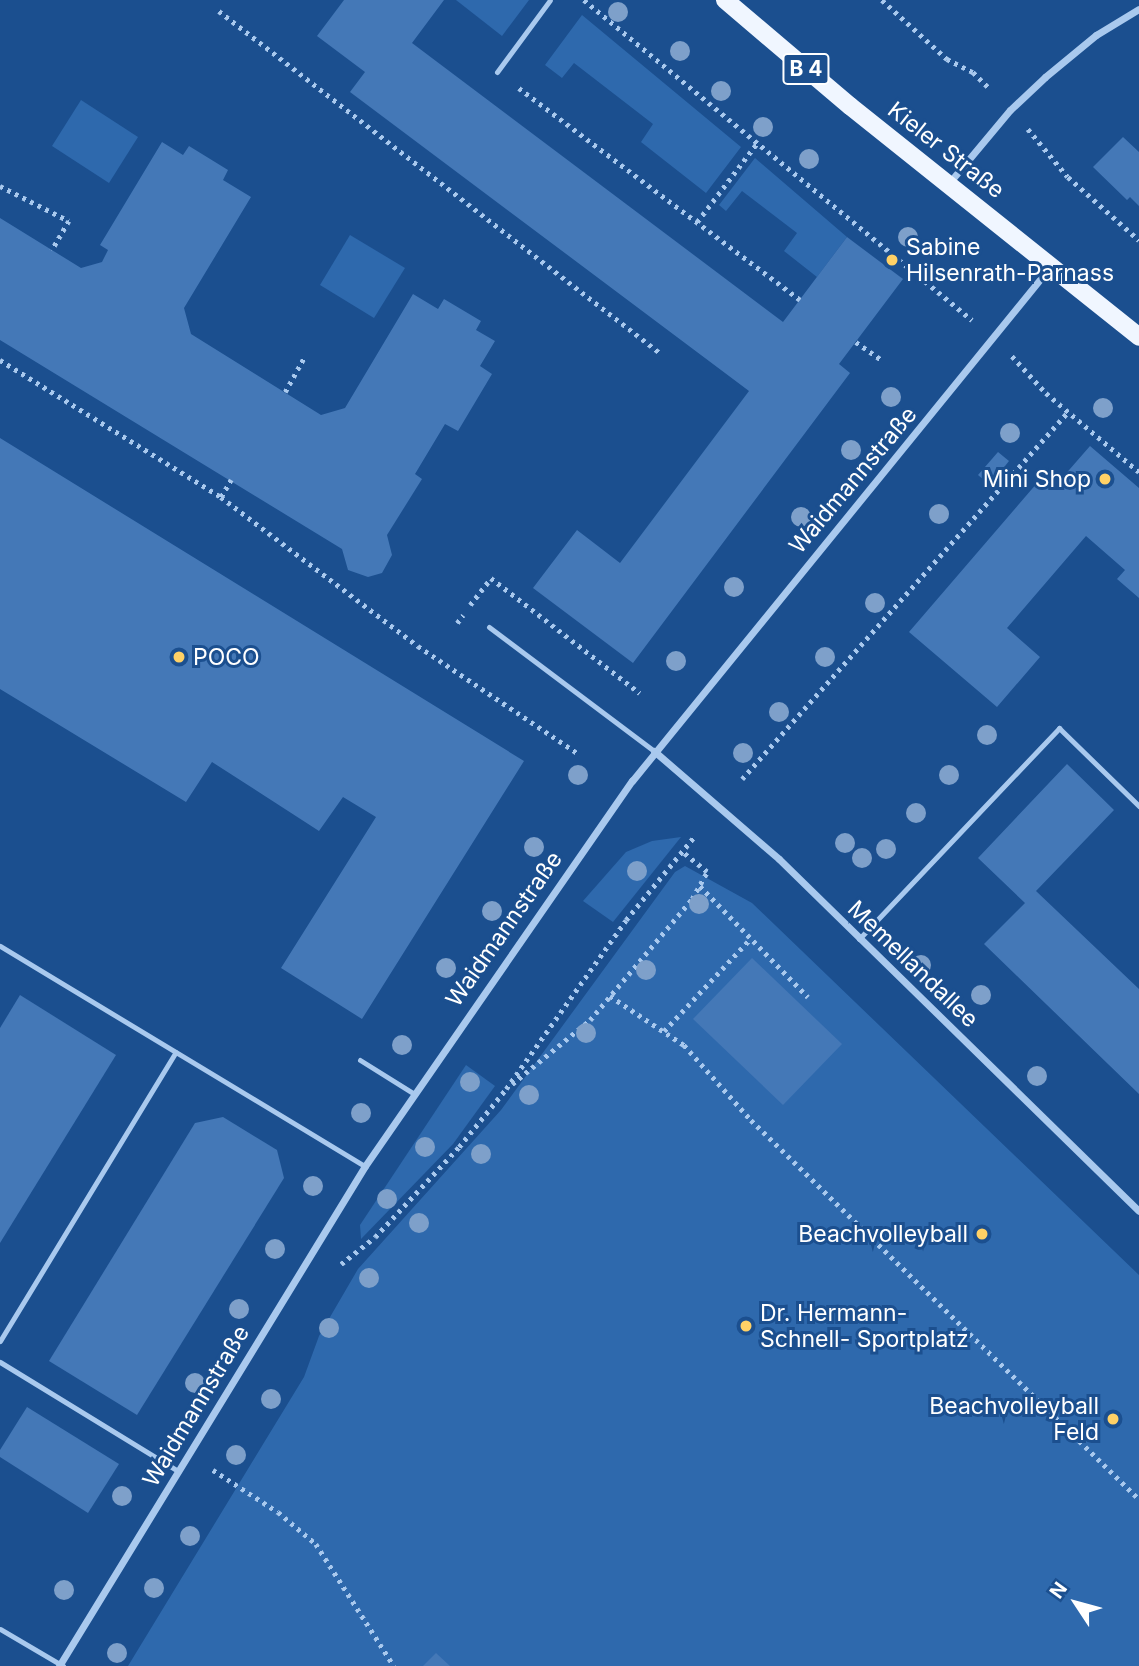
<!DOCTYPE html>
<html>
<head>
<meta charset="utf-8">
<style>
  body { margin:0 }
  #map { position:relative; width:1139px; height:1666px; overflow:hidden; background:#1b4f8f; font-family:Inter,sans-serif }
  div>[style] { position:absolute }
  .green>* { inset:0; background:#2e69ad }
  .building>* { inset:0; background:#4478b7 }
  .path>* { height:4.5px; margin-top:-2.25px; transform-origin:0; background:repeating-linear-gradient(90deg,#a9c9ee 0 3.5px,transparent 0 8.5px) }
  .service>* { height:5px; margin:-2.5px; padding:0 2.5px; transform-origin:2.5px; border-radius:2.5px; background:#a9c9ee }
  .minor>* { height:7px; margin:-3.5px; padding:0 3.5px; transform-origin:3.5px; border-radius:3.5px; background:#a9c9ee }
  .primary>* { height:18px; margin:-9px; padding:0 9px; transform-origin:9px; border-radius:9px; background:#f0f6ff }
  .trees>* { width:20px; height:20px; margin:-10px; border-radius:50%; background:#7ea0ca }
  .dots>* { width:19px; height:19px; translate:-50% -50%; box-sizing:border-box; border:4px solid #1b4f8f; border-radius:50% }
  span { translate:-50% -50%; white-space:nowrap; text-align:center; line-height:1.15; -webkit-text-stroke:6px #1b4f8f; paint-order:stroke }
  .shield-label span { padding:2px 5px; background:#1b4f8f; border:2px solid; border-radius:5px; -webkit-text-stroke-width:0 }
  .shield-label { font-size:21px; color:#fff; font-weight:700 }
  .street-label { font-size:23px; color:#fff }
  .poi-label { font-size:23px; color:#fff }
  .left { translate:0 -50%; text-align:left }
  .right { translate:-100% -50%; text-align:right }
  .north { position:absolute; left:1041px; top:1568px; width:70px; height:70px; -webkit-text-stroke:5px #1b4f8f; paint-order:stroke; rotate:306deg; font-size:19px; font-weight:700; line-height:28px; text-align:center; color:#fff }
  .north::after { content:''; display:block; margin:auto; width:24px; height:32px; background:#fff; clip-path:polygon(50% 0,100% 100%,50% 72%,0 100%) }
</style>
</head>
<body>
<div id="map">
  <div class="green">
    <div style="clip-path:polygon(456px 0,529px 0,502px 36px)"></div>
    <div style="clip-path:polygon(582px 15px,741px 147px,706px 193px,641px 142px,653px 124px,574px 63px,562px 78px,545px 65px)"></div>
    <div style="clip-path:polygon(81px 100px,138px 137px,109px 183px,52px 146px)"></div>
    <div style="clip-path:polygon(755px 158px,847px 237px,817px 277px,784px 251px,797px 233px,742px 191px,726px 211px,719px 205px)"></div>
    <div style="clip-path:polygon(350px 235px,405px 268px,374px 318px,320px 285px)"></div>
    <div style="clip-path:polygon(681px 837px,613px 922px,583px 901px,626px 852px,652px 841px)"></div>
    <div style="clip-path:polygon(685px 866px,752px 903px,1139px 1275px,1139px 1666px,128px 1666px,304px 1377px,319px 1336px,358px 1269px,501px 1110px,675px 872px)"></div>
    <div style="clip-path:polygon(466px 1065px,495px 1086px,453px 1144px,361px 1239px,360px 1225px)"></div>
  </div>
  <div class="building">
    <div style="clip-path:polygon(344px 0,444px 0,412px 43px,783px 322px,847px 237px,903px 279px,839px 364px,850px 373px,633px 663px,533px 588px,577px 530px,620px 563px,749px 391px,350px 92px,365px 72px,317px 36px)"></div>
    <div style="clip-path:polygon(1123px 137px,1139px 152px,1139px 206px,1130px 197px,1127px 200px,1093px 167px)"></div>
    <div style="clip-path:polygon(162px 142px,183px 155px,189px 146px,228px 170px,223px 180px,251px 197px,184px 308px,191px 334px,321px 415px,345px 408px,413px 294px,438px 309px,444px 299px,481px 321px,476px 330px,495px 341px,480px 366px,492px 374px,458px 431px,445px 424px,415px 474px,422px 479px,387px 535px,392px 555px,382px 573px,368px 577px,348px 570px,342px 549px,0 340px,0 218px,81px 268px,102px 262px,108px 250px,100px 245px)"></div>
    <div style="clip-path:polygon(0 438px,524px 761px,362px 1019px,281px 968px,376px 817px,343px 797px,319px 831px,212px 762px,186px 802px,0 689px)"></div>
    <div style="clip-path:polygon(1090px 446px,1139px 488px,1139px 598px,1117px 579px,1125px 570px,1086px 536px,1007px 628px,1040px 657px,997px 707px,909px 632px,1044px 475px,1056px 485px)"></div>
    <div style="clip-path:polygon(998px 452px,1009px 461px,990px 485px,978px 475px)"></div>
    <div style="clip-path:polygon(1067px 764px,1114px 810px,1036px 891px,1139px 989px,1139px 1094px,984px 944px,1025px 903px,978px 858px)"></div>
    <div style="clip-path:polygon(752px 958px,842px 1044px,783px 1105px,693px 1019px)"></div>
    <div style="clip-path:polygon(20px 995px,116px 1055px,0 1243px,0 1028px)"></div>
    <div style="clip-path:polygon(223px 1117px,277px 1150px,284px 1178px,137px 1415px,49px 1361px,195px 1123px)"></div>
    <div style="clip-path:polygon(27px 1407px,119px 1464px,88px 1513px,0 1457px,0 1450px)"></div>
    <div style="clip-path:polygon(436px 1653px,450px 1666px,423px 1666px)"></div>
  </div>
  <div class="path">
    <div style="left:584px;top:0;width:503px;rotate:39.51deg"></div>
    <div style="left:882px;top:0;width:88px;rotate:42.2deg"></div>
    <div style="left:947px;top:59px;width:29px;rotate:27deg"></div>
    <div style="left:973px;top:72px;width:25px;rotate:45deg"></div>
    <div style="left:219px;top:11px;width:558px;rotate:37.79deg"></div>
    <div style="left:519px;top:88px;width:352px;rotate:37deg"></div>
    <div style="left:1028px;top:129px;width:62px;rotate:50.2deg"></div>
    <div style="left:1068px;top:177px;width:95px;rotate:41.6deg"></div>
    <div style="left:0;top:186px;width:77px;rotate:26.9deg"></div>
    <div style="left:69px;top:221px;width:34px;rotate:120deg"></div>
    <div style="left:697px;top:222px;width:101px;rotate:-52.7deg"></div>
    <div style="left:856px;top:342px;width:33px;rotate:35deg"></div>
    <div style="left:1012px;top:356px;width:50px;rotate:47.4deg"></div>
    <div style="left:1046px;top:393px;width:122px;rotate:40.3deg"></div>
    <div style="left:0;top:360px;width:260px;rotate:31.8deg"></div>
    <div style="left:221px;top:497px;width:247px;rotate:37.1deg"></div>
    <div style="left:418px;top:646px;width:195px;rotate:33.9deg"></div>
    <div style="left:285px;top:392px;width:38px;rotate:-61deg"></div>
    <div style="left:221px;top:497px;width:20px;rotate:-60deg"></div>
    <div style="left:470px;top:605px;width:34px;rotate:-52deg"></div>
    <div style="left:491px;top:578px;width:188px;rotate:37.7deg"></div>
    <div style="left:457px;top:623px;width:10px;rotate:-53deg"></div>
    <div style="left:742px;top:779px;width:491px;rotate:-48.4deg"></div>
    <div style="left:700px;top:886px;width:155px;rotate:45.8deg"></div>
    <div style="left:610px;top:996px;width:89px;rotate:33.5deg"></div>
    <div style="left:684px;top:1045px;width:101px;rotate:48.2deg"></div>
    <div style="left:751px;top:1120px;width:542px;rotate:44.33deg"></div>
    <div style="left:664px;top:1031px;width:126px;rotate:-46.9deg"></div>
    <div style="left:512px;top:1084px;width:101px;rotate:-39.4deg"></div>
    <div style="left:590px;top:1020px;width:158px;rotate:-49.9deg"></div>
    <div style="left:692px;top:899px;width:31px;rotate:-61deg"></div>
    <div style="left:707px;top:872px;width:32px;rotate:-141deg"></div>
    <div style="left:341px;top:1264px;width:43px;rotate:-38.5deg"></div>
    <div style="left:375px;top:1237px;width:123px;rotate:-47deg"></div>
    <div style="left:459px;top:1147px;width:75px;rotate:-51deg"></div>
    <div style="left:506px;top:1089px;width:207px;rotate:-54.6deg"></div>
    <div style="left:626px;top:920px;width:107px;rotate:-50.7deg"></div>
    <div style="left:213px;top:1470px;width:77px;rotate:32.9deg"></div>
    <div style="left:278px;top:1512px;width:50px;rotate:40.1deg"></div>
    <div style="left:316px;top:1544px;width:145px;rotate:57.4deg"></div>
  </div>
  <div class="service">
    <div style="left:497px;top:72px;width:89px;rotate:-53.6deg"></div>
    <div style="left:489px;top:627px;width:206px;rotate:36.9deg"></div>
    <div style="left:859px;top:939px;width:291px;rotate:-46.5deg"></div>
    <div style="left:1059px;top:728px;width:112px;rotate:44.3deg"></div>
    <div style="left:0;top:946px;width:426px;rotate:31.1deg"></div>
    <div style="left:360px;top:1060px;width:62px;rotate:31.9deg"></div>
    <div style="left:0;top:1341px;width:338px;rotate:-58.7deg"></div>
    <div style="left:0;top:1362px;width:209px;rotate:31.5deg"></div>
    <div style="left:0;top:1629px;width:73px;rotate:30.4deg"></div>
  </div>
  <div class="minor">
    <div style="left:949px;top:183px;width:95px;rotate:-50.1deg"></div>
    <div style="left:1010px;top:110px;width:48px;rotate:-43.3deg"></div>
    <div style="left:1045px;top:77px;width:66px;rotate:-39.5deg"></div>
    <div style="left:1096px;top:35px;width:50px;rotate:-31.2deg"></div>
    <div style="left:654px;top:751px;width:165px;rotate:40.8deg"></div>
    <div style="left:779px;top:859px;width:503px;rotate:44.36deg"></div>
    <div style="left:59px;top:1666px;width:586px;rotate:-58.53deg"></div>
    <div style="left:365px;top:1166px;width:469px;rotate:-55.3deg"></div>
    <div style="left:632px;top:781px;width:663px;rotate:-50.88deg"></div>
  </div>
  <div class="primary">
    <div style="left:725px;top:0;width:164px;rotate:40.3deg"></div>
    <div style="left:850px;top:106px;width:370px;rotate:38.6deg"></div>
  </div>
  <div class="trees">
    <div style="left:618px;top:12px"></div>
    <div style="left:680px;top:51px"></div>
    <div style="left:721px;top:91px"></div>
    <div style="left:763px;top:127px"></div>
    <div style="left:809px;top:159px"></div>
    <div style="left:908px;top:237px"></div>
    <div style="left:891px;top:397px"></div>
    <div style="left:1103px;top:408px"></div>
    <div style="left:1010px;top:433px"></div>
    <div style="left:851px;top:450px"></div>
    <div style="left:939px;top:514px"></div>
    <div style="left:801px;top:517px"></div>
    <div style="left:734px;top:587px"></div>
    <div style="left:875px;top:603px"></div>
    <div style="left:825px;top:657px"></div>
    <div style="left:676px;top:661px"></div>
    <div style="left:779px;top:712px"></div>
    <div style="left:987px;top:735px"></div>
    <div style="left:743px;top:753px"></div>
    <div style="left:578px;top:775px"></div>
    <div style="left:949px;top:775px"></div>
    <div style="left:916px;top:813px"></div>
    <div style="left:845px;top:843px"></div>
    <div style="left:534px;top:847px"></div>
    <div style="left:886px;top:849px"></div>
    <div style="left:862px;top:858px"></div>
    <div style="left:637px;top:871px"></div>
    <div style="left:699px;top:904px"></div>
    <div style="left:492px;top:911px"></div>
    <div style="left:921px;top:965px"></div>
    <div style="left:446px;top:968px"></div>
    <div style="left:646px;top:970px"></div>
    <div style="left:981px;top:995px"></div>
    <div style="left:586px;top:1033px"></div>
    <div style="left:402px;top:1045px"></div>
    <div style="left:1037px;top:1076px"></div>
    <div style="left:470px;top:1082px"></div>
    <div style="left:529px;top:1095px"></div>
    <div style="left:361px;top:1113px"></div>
    <div style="left:425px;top:1147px"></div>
    <div style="left:481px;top:1154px"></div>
    <div style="left:313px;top:1186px"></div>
    <div style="left:387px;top:1199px"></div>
    <div style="left:419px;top:1223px"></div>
    <div style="left:275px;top:1249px"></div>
    <div style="left:369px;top:1278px"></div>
    <div style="left:239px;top:1309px"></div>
    <div style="left:329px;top:1328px"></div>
    <div style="left:195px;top:1383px"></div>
    <div style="left:271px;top:1399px"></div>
    <div style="left:236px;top:1455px"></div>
    <div style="left:122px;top:1496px"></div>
    <div style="left:190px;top:1536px"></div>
    <div style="left:154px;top:1588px"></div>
    <div style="left:64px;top:1590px"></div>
    <div style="left:117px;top:1653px"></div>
  </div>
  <div class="dots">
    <div style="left:892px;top:260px;background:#ffd166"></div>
    <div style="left:1105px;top:479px;background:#ffd166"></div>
    <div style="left:179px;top:657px;background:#ffd166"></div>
    <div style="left:982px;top:1234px;background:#ffd166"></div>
    <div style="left:746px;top:1326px;background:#ffd166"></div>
    <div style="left:1113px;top:1419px;background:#ffd166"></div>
  </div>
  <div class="shield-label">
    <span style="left:806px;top:69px">B 4</span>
  </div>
  <div class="street-label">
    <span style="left:946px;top:150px;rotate:38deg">Kieler Straße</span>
    <span style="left:853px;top:480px;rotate:-50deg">Waidmannstraße</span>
    <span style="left:504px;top:929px;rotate:-55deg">Waidmannstraße</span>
    <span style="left:913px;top:964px;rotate:44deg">Memellandallee</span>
    <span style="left:196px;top:1406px;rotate:-59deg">Waidmannstraße</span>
  </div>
  <div class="poi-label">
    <span class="left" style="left:906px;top:260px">Sabine<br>Hilsenrath-Parnass</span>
    <span class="right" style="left:1091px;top:479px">Mini Shop</span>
    <span class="left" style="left:193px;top:657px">POCO</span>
    <span class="right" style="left:968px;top:1234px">Beachvolleyball</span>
    <span class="left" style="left:760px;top:1326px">Dr. Hermann-<br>Schnell- Sportplatz</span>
    <span class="right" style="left:1099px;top:1419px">Beachvolleyball<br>Feld</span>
  </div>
  <div class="north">N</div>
</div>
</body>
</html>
